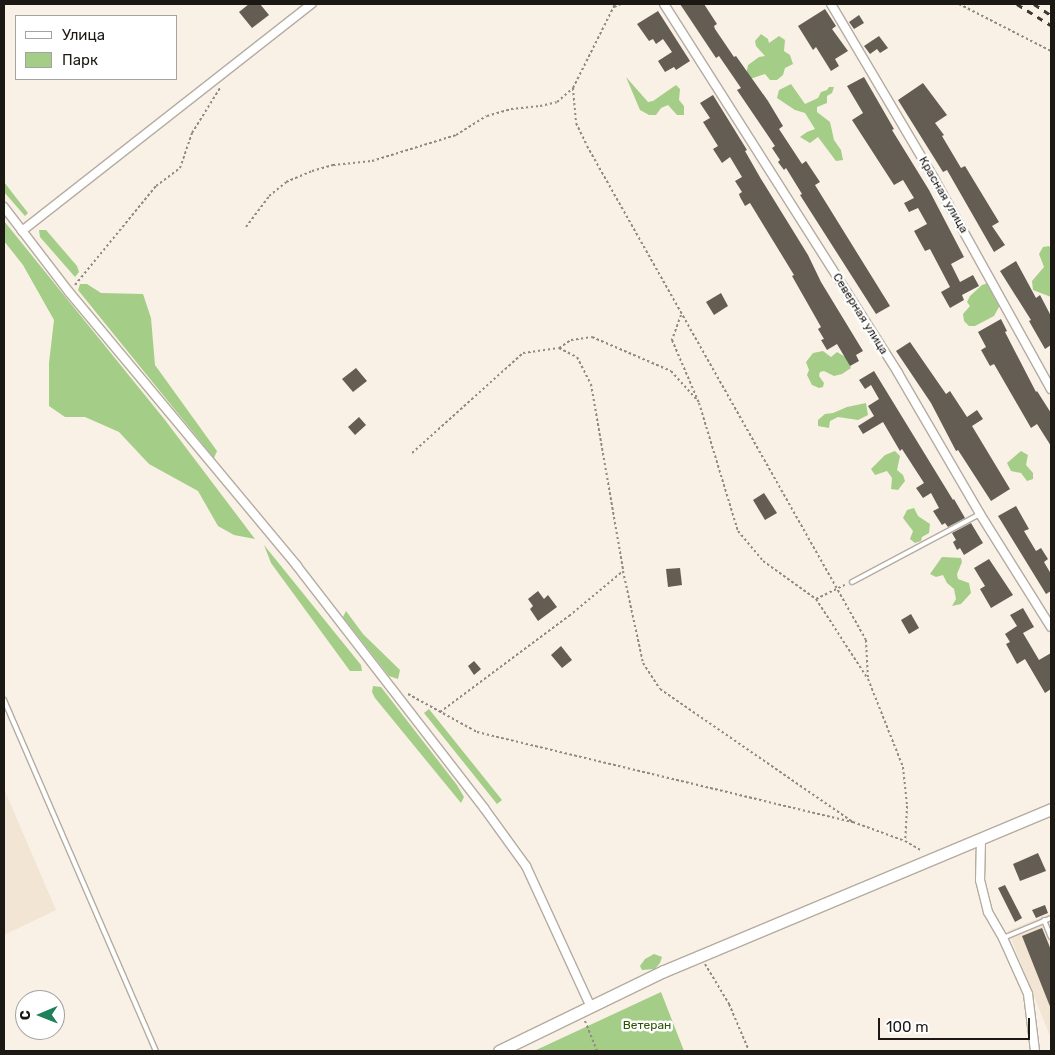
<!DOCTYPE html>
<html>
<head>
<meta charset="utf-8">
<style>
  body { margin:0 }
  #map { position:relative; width:1055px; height:1055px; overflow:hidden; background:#f9f1e5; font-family:Rubik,sans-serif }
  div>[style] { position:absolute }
  .built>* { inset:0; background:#f2e5d3 }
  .green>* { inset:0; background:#a4cd87 }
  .building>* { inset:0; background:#645d53 }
  .path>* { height:2px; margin-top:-1px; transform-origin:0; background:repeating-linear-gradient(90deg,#908a82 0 2.5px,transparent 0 5px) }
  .roads { filter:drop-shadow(1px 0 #b4aca1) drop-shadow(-1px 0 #b4aca1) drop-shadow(0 1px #b4aca1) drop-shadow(0 -1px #b4aca1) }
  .lane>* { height:4px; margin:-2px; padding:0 2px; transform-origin:2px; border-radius:2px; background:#fff }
  .street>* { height:8px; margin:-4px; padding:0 4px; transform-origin:4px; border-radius:4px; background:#fff }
  .secondary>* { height:11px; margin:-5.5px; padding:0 5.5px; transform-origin:5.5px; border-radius:5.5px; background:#fff }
  .rail>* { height:3px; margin-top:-1.5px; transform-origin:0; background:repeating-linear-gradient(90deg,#3c3833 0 6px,transparent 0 12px) }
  span { translate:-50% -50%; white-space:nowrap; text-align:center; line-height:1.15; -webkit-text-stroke:5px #fff; paint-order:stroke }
  .street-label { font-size:12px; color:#1c1915 }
  .park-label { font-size:12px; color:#2d5300 }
  .frame { position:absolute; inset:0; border:5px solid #1c1915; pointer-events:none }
  .legend { position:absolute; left:15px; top:15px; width:162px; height:65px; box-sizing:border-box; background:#fff; border:1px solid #a4a3a1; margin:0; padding:6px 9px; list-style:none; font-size:15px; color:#1c1915 }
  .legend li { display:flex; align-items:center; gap:10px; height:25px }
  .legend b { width:25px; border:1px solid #a4a3a1 }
  .north { position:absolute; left:15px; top:990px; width:50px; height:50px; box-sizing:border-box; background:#fff; border:1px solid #a4a3a1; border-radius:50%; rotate:269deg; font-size:14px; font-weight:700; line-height:20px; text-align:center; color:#1c1915 }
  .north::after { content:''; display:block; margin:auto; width:18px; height:22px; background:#1f815a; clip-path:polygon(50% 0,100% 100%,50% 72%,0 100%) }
  .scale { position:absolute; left:878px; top:1018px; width:152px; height:22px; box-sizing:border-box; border:2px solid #1c1915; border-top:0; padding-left:6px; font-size:15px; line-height:18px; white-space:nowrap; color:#1c1915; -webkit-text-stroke:4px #fff; paint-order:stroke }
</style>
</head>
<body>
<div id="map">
  <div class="built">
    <div style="clip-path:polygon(4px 789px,56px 910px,4px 935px)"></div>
    <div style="clip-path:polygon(1051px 913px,1051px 1035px,1050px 1036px,1008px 931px)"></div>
  </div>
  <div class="green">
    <div style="clip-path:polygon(761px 34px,768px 39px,769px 43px,779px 36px,785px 40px,784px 51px,790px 55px,793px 64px,785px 68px,783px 75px,777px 80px,770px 80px,765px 74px,750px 79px,746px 75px,748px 65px,759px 57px,765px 56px,756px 46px,755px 41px)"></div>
    <div style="clip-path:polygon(626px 77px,648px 102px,653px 101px,676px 85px,680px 89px,679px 100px,684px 106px,684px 115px,677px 115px,668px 105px,661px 108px,656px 115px,649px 115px,640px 110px)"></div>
    <div style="clip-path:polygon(791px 84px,805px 104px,818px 98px,821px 92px,827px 90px,829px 87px,834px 87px,832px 93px,827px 96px,827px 103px,817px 107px,817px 112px,830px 122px,834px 140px,841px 150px,843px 160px,836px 161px,818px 137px,810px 143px,800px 137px,807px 132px,815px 129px,805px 113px,795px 110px,777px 98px,779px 90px)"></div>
    <div style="clip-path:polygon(4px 182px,28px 213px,25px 216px,4px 192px)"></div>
    <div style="clip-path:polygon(4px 221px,165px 420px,255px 539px,234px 535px,218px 526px,198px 491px,149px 464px,119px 432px,85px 417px,65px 417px,49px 406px,49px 363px,54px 320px,23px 265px,4px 241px)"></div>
    <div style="clip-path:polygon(39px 230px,46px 230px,77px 266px,79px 272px,75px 277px,40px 237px)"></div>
    <div style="clip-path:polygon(1049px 246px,1051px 249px,1051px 297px,1033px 290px,1032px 281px,1044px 267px,1039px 254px,1043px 247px)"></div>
    <div style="clip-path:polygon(988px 283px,1000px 305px,994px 316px,975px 326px,969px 326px,964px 321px,963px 314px,970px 306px,967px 302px,970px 296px,982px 285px)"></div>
    <div style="clip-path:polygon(87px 284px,101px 293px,143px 294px,151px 318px,155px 365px,217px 451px,214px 458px,78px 290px,80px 284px)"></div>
    <div style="clip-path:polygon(823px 351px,831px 357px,837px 352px,847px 358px,851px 368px,842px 374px,834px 376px,824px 371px,820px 372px,819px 376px,824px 383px,823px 387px,819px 388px,812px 385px,807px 375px,809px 370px,806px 362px,813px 353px)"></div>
    <div style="clip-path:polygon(866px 403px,868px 415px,858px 420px,838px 417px,830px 421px,829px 428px,818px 426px,818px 420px,825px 414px,833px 413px,847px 407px)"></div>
    <div style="clip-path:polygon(895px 451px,900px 456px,897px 470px,903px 475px,905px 481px,898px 490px,891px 489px,892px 478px,887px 471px,875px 475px,871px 469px,885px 455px)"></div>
    <div style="clip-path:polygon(1021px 451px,1028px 455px,1026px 465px,1033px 473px,1033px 479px,1027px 481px,1021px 473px,1011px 471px,1007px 463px)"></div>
    <div style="clip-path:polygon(914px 508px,918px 516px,930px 524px,929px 533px,922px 537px,921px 541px,915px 543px,910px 539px,913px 531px,903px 518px,907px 510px)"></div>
    <div style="clip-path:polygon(264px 545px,361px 665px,362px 671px,350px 671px,271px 563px)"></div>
    <div style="clip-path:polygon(942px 557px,961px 558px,962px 562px,957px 574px,958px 579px,969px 583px,971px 593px,961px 604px,952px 606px,956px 599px,954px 589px,947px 583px,943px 575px,936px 577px,930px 574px)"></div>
    <div style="clip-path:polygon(346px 611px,363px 634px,400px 670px,398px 679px,389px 676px,343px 617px)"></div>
    <div style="clip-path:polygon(373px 686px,381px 687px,457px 785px,464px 797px,461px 803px,375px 698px,372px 692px)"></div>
    <div style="clip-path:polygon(429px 709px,502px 800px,497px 804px,424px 713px)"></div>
    <div style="clip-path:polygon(654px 954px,662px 957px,660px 963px,655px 969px,642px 970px,640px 966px,645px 959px)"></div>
    <div style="clip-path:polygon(661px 992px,684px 1051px,534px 1051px)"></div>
  </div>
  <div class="building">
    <div style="clip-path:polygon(249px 4px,260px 4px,269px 15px,252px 28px,239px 12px)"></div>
    <div style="clip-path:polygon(680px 4px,704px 4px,717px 24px,714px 26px,715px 29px,734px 57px,736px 56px,768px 101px,783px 126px,779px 129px,802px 164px,806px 161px,820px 182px,815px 185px,890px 306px,876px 314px,800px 195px,802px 194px,786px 168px,784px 170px,778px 162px,780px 160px,772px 148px,775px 146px,737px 90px,741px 88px,719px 56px,716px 58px)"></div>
    <div style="clip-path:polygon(825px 9px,836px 26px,832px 29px,848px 51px,835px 59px,839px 66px,831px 71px,816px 47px,813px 50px,798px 26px)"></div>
    <div style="clip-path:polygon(658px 11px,690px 61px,676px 70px,674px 67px,665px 72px,658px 61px,672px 52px,663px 39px,656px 44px,653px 39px,649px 41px,637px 24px)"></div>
    <div style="clip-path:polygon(859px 15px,864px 23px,854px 29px,849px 22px)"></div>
    <div style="clip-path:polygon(879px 36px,888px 48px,880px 53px,877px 49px,870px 54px,864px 46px)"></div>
    <div style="clip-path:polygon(864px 77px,894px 129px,892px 130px,929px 190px,964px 257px,951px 264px,960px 282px,973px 275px,979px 286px,962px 295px,964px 300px,950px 308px,941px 292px,950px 287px,930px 249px,925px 251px,914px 231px,927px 224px,918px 208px,909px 212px,904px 203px,914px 198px,903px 180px,894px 185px,852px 120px,863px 113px,847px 86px)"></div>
    <div style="clip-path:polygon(923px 83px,947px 115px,935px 123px,944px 135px,942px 136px,961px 168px,965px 166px,999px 222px,992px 226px,1005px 245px,994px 252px,947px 170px,943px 172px,898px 100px)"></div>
    <div style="clip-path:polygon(713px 95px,747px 150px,745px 151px,761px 179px,808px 255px,821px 282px,863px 351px,856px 355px,859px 361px,850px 366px,837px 344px,827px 350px,821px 340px,824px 339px,818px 329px,821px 327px,792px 276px,794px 275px,750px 203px,745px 206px,740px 197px,739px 194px,742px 192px,735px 181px,742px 177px,730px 157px,722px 163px,713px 149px,718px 146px,703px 122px,710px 118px,700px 103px)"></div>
    <div style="clip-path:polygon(1016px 261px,1036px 298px,1040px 295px,1051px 316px,1051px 345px,1045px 349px,1029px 321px,1031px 320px,1000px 271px)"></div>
    <div style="clip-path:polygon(721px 293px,728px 306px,714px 315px,706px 302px)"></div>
    <div style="clip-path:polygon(1001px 319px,1007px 331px,1005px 332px,1036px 392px,1037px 391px,1051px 413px,1051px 446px,1037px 424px,1031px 428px,994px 364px,990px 366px,981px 350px,986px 347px,978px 332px)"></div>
    <div style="clip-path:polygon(910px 342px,946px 394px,950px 391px,967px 417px,977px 410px,983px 419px,972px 426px,1010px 489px,991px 501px,958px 450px,956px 451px,931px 403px,896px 351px)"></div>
    <div style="clip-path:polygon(356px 368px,367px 381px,353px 392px,342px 379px)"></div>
    <div style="clip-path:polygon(874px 371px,953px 500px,954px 499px,965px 518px,948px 527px,945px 523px,942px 525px,933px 511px,939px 508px,931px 493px,923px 498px,916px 488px,924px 483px,902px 449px,900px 451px,883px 422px,863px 434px,858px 426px,874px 416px,868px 406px,879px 399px,871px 385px,865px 389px,859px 380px)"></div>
    <div style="clip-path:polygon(359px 417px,366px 425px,355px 435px,348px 427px)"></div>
    <div style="clip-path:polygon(764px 493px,777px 513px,765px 520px,753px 500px)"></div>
    <div style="clip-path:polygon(1016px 506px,1029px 529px,1024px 531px,1036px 551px,1041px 548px,1048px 559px,1044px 562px,1051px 574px,1051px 591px,1046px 594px,998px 516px)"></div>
    <div style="clip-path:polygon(971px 523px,983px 543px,964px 555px,960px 548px,957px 550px,953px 542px,956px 540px,952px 533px)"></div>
    <div style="clip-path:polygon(989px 559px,1013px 595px,991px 608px,980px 589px,985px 586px,974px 568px)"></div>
    <div style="clip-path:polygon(680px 568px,682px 585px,668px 587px,666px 569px)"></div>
    <div style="clip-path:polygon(538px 591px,544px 599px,548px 595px,557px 607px,538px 621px,530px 609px,533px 606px,528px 599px)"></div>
    <div style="clip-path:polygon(1023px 608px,1034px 627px,1023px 633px,1039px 660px,1051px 653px,1051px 689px,1045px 693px,1025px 659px,1017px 664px,1006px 644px,1010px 642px,1005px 634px,1017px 626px,1010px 615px)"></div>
    <div style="clip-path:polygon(911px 614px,919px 628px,909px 634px,901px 620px)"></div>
    <div style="clip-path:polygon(561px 646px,572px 660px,562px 668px,551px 655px)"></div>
    <div style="clip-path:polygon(474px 661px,481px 669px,474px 675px,468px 666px)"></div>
    <div style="clip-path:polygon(1038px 853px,1046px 871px,1020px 881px,1013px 864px)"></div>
    <div style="clip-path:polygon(1005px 885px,1022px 918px,1015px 922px,998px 888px)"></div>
    <div style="clip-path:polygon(1045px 905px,1048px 913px,1036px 918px,1032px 910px)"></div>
    <div style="clip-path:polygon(1042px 928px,1051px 950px,1051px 1009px,1022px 936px)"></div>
  </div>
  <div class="path">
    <div style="left:959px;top:4px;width:103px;rotate:27.1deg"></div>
    <div style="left:614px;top:7px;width:8px;rotate:-23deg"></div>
    <div style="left:573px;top:88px;width:35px;rotate:85deg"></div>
    <div style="left:576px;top:123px;width:25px;rotate:64deg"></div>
    <div style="left:587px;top:146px;width:567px;rotate:60.54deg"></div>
    <div style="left:866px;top:640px;width:39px;rotate:87deg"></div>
    <div style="left:246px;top:227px;width:39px;rotate:-53deg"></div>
    <div style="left:269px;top:196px;width:22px;rotate:-39deg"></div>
    <div style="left:286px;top:182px;width:28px;rotate:-23deg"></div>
    <div style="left:312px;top:171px;width:22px;rotate:-16deg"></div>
    <div style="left:333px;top:165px;width:39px;rotate:-6deg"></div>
    <div style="left:372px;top:161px;width:88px;rotate:-17.2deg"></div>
    <div style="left:456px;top:135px;width:36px;rotate:-32deg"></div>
    <div style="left:487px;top:116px;width:25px;rotate:-16deg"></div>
    <div style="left:511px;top:109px;width:29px;rotate:-6deg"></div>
    <div style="left:540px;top:106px;width:17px;rotate:-13deg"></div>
    <div style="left:557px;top:102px;width:21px;rotate:-41deg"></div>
    <div style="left:573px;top:88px;width:94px;rotate:-63.4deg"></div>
    <div style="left:75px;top:285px;width:128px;rotate:-50.7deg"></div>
    <div style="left:156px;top:186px;width:30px;rotate:-37deg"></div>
    <div style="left:180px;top:168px;width:37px;rotate:-71deg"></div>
    <div style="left:192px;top:133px;width:53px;rotate:-58.1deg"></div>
    <div style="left:681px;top:315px;width:27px;rotate:110deg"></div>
    <div style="left:672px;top:340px;width:69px;rotate:66.8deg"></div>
    <div style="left:699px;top:403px;width:134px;rotate:73.1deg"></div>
    <div style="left:738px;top:531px;width:39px;rotate:50deg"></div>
    <div style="left:763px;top:561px;width:65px;rotate:35.6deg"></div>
    <div style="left:816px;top:599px;width:95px;rotate:57deg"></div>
    <div style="left:868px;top:679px;width:95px;rotate:68.3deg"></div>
    <div style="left:903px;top:767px;width:39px;rotate:84deg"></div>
    <div style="left:907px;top:806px;width:35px;rotate:93deg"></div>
    <div style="left:559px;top:348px;width:14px;rotate:-34deg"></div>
    <div style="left:571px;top:340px;width:21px;rotate:-8deg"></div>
    <div style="left:592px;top:337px;width:86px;rotate:23.3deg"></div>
    <div style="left:671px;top:371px;width:39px;rotate:48deg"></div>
    <div style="left:412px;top:453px;width:149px;rotate:-42deg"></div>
    <div style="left:523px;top:353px;width:36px;rotate:-8deg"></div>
    <div style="left:559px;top:348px;width:20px;rotate:27deg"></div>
    <div style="left:577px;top:357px;width:30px;rotate:63deg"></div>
    <div style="left:591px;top:384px;width:189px;rotate:80.2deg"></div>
    <div style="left:816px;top:599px;width:32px;rotate:-26deg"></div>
    <div style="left:408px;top:694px;width:79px;rotate:28.8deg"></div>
    <div style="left:477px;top:732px;width:387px;rotate:13.5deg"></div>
    <div style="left:853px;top:822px;width:55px;rotate:20.1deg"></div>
    <div style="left:905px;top:841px;width:20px;rotate:30deg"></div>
    <div style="left:440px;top:712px;width:161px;rotate:-36.7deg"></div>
    <div style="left:569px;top:616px;width:70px;rotate:-39.8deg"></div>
    <div style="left:623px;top:571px;width:94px;rotate:77.7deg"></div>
    <div style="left:643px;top:663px;width:31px;rotate:57deg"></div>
    <div style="left:660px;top:689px;width:234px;rotate:34.6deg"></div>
    <div style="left:705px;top:964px;width:47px;rotate:59deg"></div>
    <div style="left:729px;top:1004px;width:51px;rotate:66.9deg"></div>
    <div style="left:585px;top:1021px;width:32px;rotate:68deg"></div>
  </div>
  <div class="roads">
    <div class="lane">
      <div style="left:852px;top:582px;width:145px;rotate:-28deg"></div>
      <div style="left:4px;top:700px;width:382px;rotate:66.6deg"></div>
      <div style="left:1044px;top:920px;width:18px;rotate:68deg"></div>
      <div style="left:1003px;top:938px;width:52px;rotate:-22.6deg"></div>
    </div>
    <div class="street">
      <div style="left:664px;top:4px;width:437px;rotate:57.6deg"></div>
      <div style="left:898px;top:373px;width:163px;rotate:59.8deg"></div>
      <div style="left:980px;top:514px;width:133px;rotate:57.9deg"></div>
      <div style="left:831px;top:4px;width:204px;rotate:59.4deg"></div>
      <div style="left:935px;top:180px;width:239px;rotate:61deg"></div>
      <div style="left:4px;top:207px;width:107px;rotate:52.6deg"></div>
      <div style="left:69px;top:292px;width:356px;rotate:50.2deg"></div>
      <div style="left:297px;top:566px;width:306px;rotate:52.3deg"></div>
      <div style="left:484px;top:808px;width:72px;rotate:54.1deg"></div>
      <div style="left:526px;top:866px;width:155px;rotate:65.3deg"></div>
      <div style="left:22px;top:231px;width:368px;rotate:-38.1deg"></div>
      <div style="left:981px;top:840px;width:40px;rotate:91.4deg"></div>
      <div style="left:980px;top:880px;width:33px;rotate:76deg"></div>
      <div style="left:988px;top:912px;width:30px;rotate:60deg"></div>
      <div style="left:1003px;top:938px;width:61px;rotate:65.9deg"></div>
      <div style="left:1028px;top:994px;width:57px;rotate:83deg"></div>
    </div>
    <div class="secondary">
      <div style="left:499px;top:1051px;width:183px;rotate:-25.9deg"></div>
      <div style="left:664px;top:971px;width:420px;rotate:-22.7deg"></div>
    </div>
  </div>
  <div class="rail">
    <div style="left:1017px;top:4px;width:40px;rotate:32deg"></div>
    <div style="left:1034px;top:4px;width:20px;rotate:33deg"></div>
  </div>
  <div class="street-label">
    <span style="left:943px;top:195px;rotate:60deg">Красная улица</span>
    <span style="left:860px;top:314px;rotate:58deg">Северная улица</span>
  </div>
  <div class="park-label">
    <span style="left:647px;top:1026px">Ветеран</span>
  </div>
  <div class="frame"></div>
  <ul class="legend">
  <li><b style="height:6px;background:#fff"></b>Улица</li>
  <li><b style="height:14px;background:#a4cd87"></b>Парк</li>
  </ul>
  <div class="north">С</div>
  <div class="scale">100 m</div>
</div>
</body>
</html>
